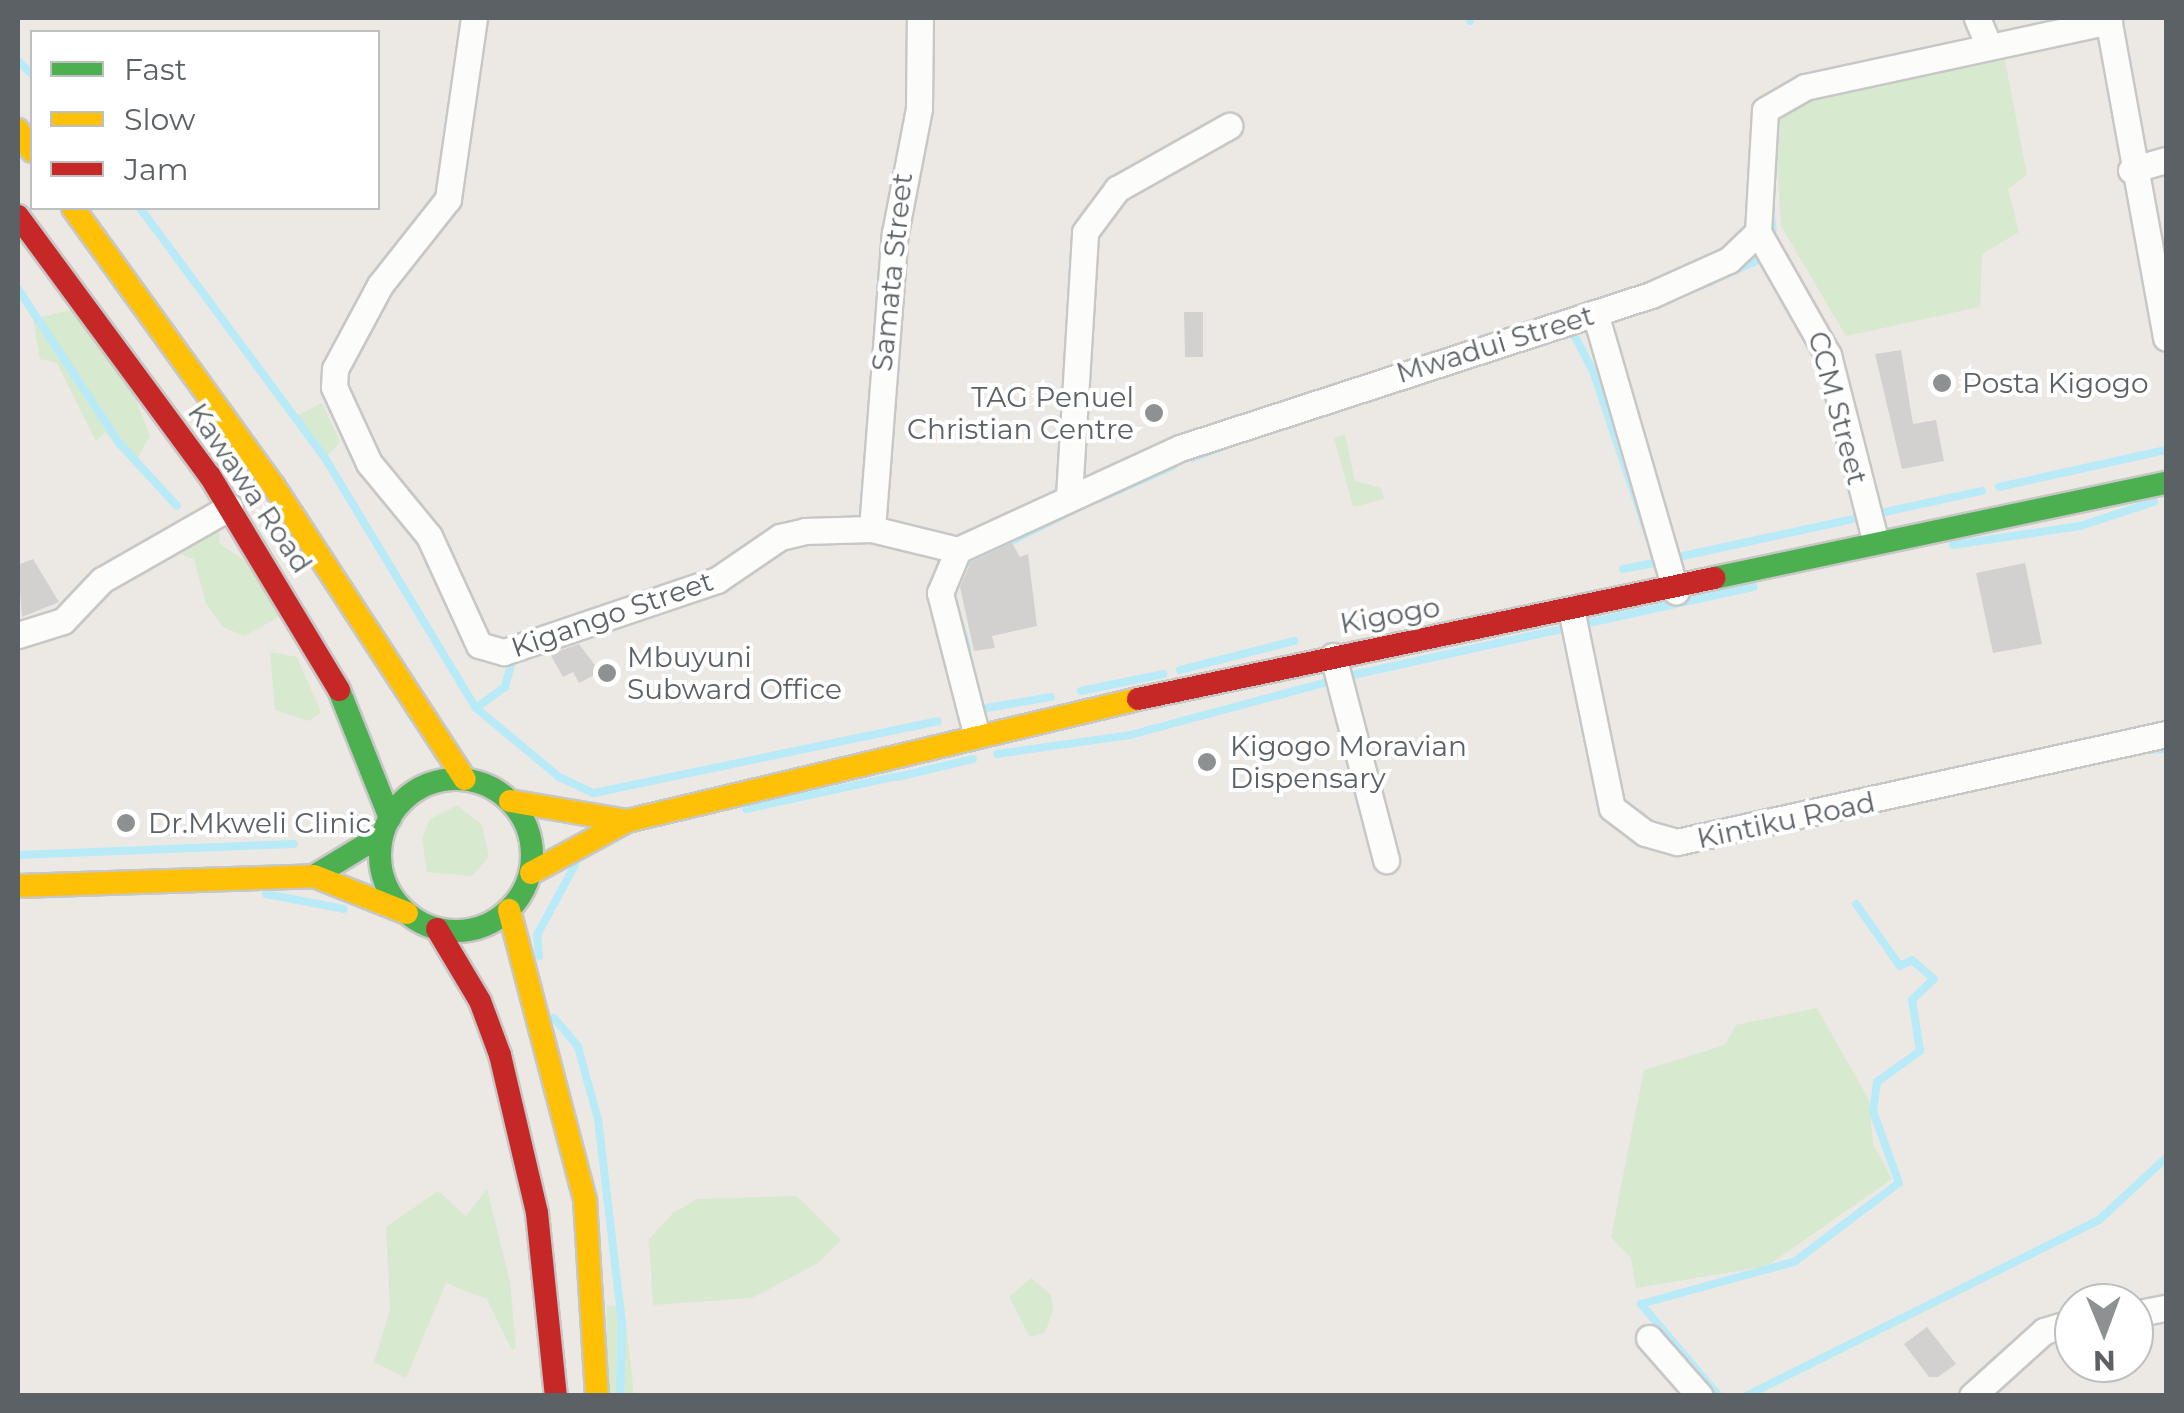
<!DOCTYPE html>
<html>
<head>
<meta charset="utf-8">
<style>
  body { margin:0 }
  #map { position:relative; width:2184px; height:1413px; overflow:hidden; background:#ece9e5; font-family:Montserrat,sans-serif }
  div>[style] { position:absolute }
  .green>* { inset:0; background:#d7e9ce }
  .stream>* { height:8px; margin:-4px; padding:0 4px; transform-origin:4px; border-radius:4px; background:#b9eaf7 }
  .building>* { inset:0; background:#d3d1cf }
  .roads { filter:drop-shadow(2px 0 #c7c7c6) drop-shadow(-2px 0 #c7c7c6) drop-shadow(0 2px #c7c7c6) drop-shadow(0 -2px #c7c7c6) }
  .street>* { height:25px; margin:-12.5px; padding:0 12.5px; transform-origin:12.5px; border-radius:12.5px; background:#fcfcfb }
  .fast>* { height:22px; margin:-11px; padding:0 11px; transform-origin:11px; border-radius:11px; background:#4caf50 }
  .fast>.ring { margin:-11px; padding:0; box-sizing:content-box; background:none; border:22px solid #4caf50; border-radius:50% }
  .slow>* { height:22px; margin:-11px; padding:0 11px; transform-origin:11px; border-radius:11px; background:#ffc107 }
  .jam>* { height:22px; margin:-11px; padding:0 11px; transform-origin:11px; border-radius:11px; background:#c62828 }
  .dots>* { width:28px; height:28px; translate:-50% -50%; box-sizing:border-box; border:5px solid #fff; border-radius:50% }
  span { translate:-50% -50%; white-space:nowrap; text-align:center; line-height:1.15; -webkit-text-stroke:8px #fff; paint-order:stroke }
  .street-label { font-size:28px; color:#5b6165 }
  .poi-label { font-size:28px; color:#5b6165 }
  .left { translate:0 -50%; text-align:left }
  .right { translate:-100% -50%; text-align:right }
  .frame { position:absolute; inset:0; border:20px solid #5b6165; pointer-events:none }
  .legend { position:absolute; left:30px; top:30px; width:350px; height:180px; box-sizing:border-box; background:#fff; border:2px solid #bdc0c1; margin:0; padding:12px 18px; list-style:none; font-size:30px; color:#5b6165 }
  .legend li { display:flex; align-items:center; gap:20px; height:50px }
  .legend b { width:50px; border:2px solid #bdc0c1 }
  .north { position:absolute; left:2054px; top:1283px; width:100px; height:100px; box-sizing:border-box; background:#fff; border:2px solid #bdc0c1; border-radius:50%; rotate:179deg; font-size:28px; font-weight:700; line-height:40px; text-align:center; color:#5b6165 }
  .north::after { content:''; display:block; margin:auto; width:35px; height:45px; background:#8e9192; clip-path:polygon(50% 0,100% 100%,50% 72%,0 100%) }
</style>
</head>
<body>
<div id="map">
  <div class="green">
    <div style="clip-path:polygon(2005px 60px,2027px 175px,2008px 189px,2019px 232px,1982px 254px,1980px 307px,1846px 336px,1781px 226px,1775px 130px,1788px 104px)"></div>
    <div style="clip-path:polygon(77px 308px,132px 390px,150px 436px,134px 464px,105px 432px,96px 441px,57px 363px,40px 359px,33px 319px)"></div>
    <div style="clip-path:polygon(322px 403px,340px 442px,325px 458px,296px 416px)"></div>
    <div style="clip-path:polygon(1345px 434px,1355px 481px,1381px 488px,1385px 499px,1353px 507px,1334px 438px)"></div>
    <div style="clip-path:polygon(201px 512px,218px 516px,220px 544px,279px 584px,282px 615px,245px 636px,223px 627px,206px 604px,194px 559px,178px 553px,184px 518px)"></div>
    <div style="clip-path:polygon(270px 652px,297px 657px,321px 712px,309px 721px,275px 710px)"></div>
    <div style="clip-path:polygon(457px 805px,482px 825px,489px 857px,472px 876px,427px 872px,422px 840px,429px 820px)"></div>
    <div style="clip-path:polygon(1817px 1008px,1869px 1100px,1873px 1144px,1892px 1179px,1767px 1266px,1636px 1288px,1631px 1258px,1611px 1237px,1644px 1070px,1725px 1045px,1736px 1025px)"></div>
    <div style="clip-path:polygon(487px 1189px,510px 1282px,516px 1347px,512px 1351px,487px 1299px,446px 1283px,406px 1378px,374px 1362px,390px 1310px,386px 1227px,438px 1191px,466px 1216px)"></div>
    <div style="clip-path:polygon(797px 1196px,841px 1240px,818px 1263px,752px 1298px,653px 1305px,649px 1239px,673px 1213px,697px 1199px)"></div>
    <div style="clip-path:polygon(1031px 1278px,1051px 1295px,1053px 1310px,1045px 1333px,1030px 1337px,1009px 1297px)"></div>
    <div style="clip-path:polygon(624px 1305px,634px 1395px,606px 1396px,607px 1306px)"></div>
  </div>
  <div class="stream">
    <div style="left:1469px;top:18px;width:3px;rotate:72deg"></div>
    <div style="left:18px;top:61px;width:19px;rotate:43deg"></div>
    <div style="left:1770px;top:207px;width:23px;rotate:83deg"></div>
    <div style="left:140px;top:208px;width:311px;rotate:53.5deg"></div>
    <div style="left:325px;top:458px;width:292px;rotate:58.9deg"></div>
    <div style="left:476px;top:708px;width:108px;rotate:39.7deg"></div>
    <div style="left:559px;top:777px;width:38px;rotate:25deg"></div>
    <div style="left:594px;top:793px;width:351px;rotate:-11.8deg"></div>
    <div style="left:1700px;top:286px;width:69px;rotate:-24deg"></div>
    <div style="left:18px;top:289px;width:186px;rotate:56.7deg"></div>
    <div style="left:120px;top:444px;width:84px;rotate:47.4deg"></div>
    <div style="left:1571px;top:329px;width:47px;rotate:62.4deg"></div>
    <div style="left:1593px;top:371px;width:175px;rotate:71.4deg"></div>
    <div style="left:1192px;top:458px;width:35px;rotate:-20deg"></div>
    <div style="left:1999px;top:487px;width:171px;rotate:-12.5deg"></div>
    <div style="left:1098px;top:499px;width:82px;rotate:-23.7deg"></div>
    <div style="left:1953px;top:545px;width:128px;rotate:-8.5deg"></div>
    <div style="left:2080px;top:526px;width:78px;rotate:-18deg"></div>
    <div style="left:1683px;top:556px;width:306px;rotate:-12.3deg"></div>
    <div style="left:959px;top:567px;width:126px;rotate:-26.4deg"></div>
    <div style="left:1623px;top:569px;width:33px;rotate:-11deg"></div>
    <div style="left:1655px;top:563px;width:7px;rotate:-98deg"></div>
    <div style="left:732px;top:582px;width:56px;rotate:-32.6deg"></div>
    <div style="left:960px;top:623px;width:25px;rotate:74deg"></div>
    <div style="left:1180px;top:670px;width:118px;rotate:-14.3deg"></div>
    <div style="left:1353px;top:675px;width:410px;rotate:-12.4deg"></div>
    <div style="left:1081px;top:691px;width:84px;rotate:-11.7deg"></div>
    <div style="left:476px;top:708px;width:36px;rotate:-36deg"></div>
    <div style="left:505px;top:687px;width:30px;rotate:-75deg"></div>
    <div style="left:981px;top:709px;width:71px;rotate:-9.7deg"></div>
    <div style="left:2148px;top:750px;width:18px;rotate:-3deg"></div>
    <div style="left:997px;top:754px;width:134px;rotate:-8.1deg"></div>
    <div style="left:1130px;top:735px;width:205px;rotate:-15deg"></div>
    <div style="left:897px;top:777px;width:78px;rotate:-13.3deg"></div>
    <div style="left:746px;top:809px;width:150px;rotate:-12.3deg"></div>
    <div style="left:18px;top:855px;width:276px;rotate:-2.3deg"></div>
    <div style="left:266px;top:894px;width:79px;rotate:10.9deg"></div>
    <div style="left:539px;top:956px;width:21px;rotate:-95deg"></div>
    <div style="left:537px;top:935px;width:80px;rotate:-61.5deg"></div>
    <div style="left:554px;top:1018px;width:38px;rotate:50deg"></div>
    <div style="left:578px;top:1047px;width:75px;rotate:74.5deg"></div>
    <div style="left:598px;top:1119px;width:204px;rotate:83.3deg"></div>
    <div style="left:622px;top:1322px;width:74px;rotate:91.5deg"></div>
    <div style="left:1719px;top:1396px;width:121px;rotate:-130.3deg"></div>
    <div style="left:1641px;top:1304px;width:159px;rotate:-15.4deg"></div>
    <div style="left:1794px;top:1262px;width:131px;rotate:-37deg"></div>
    <div style="left:1899px;top:1183px;width:77px;rotate:-109.9deg"></div>
    <div style="left:1873px;top:1111px;width:29px;rotate:-82deg"></div>
    <div style="left:1877px;top:1082px;width:53px;rotate:-35.8deg"></div>
    <div style="left:1920px;top:1051px;width:52px;rotate:-98.9deg"></div>
    <div style="left:1912px;top:1000px;width:30px;rotate:-44deg"></div>
    <div style="left:1934px;top:979px;width:29px;rotate:-139deg"></div>
    <div style="left:1912px;top:960px;width:13px;rotate:153deg"></div>
    <div style="left:1900px;top:966px;width:76px;rotate:-125.4deg"></div>
    <div style="left:1746px;top:1396px;width:394px;rotate:-26.5deg"></div>
    <div style="left:2099px;top:1220px;width:91px;rotate:-42.8deg"></div>
  </div>
  <div class="building">
    <div style="clip-path:polygon(1184px 312px,1203px 312px,1203px 357px,1185px 357px)"></div>
    <div style="clip-path:polygon(1901px 350px,1913px 424px,1936px 420px,1944px 461px,1902px 469px,1875px 354px)"></div>
    <div style="clip-path:polygon(1012px 543px,1020px 557px,1028px 554px,1037px 626px,992px 636px,995px 648px,974px 651px,960px 587px,971px 562px)"></div>
    <div style="clip-path:polygon(33px 559px,59px 602px,22px 617px,18px 565px)"></div>
    <div style="clip-path:polygon(2025px 563px,2042px 644px,1993px 653px,1976px 573px)"></div>
    <div style="clip-path:polygon(579px 644px,600px 672px,579px 683px,573px 672px,563px 677px,550px 654px)"></div>
    <div style="clip-path:polygon(1927px 1327px,1956px 1364px,1938px 1377px,1929px 1377px,1904px 1344px)"></div>
  </div>
  <div class="roads">
    <div class="street">
      <div style="left:474px;top:18px;width:183px;rotate:98.2deg"></div>
      <div style="left:448px;top:199px;width:110px;rotate:128.3deg"></div>
      <div style="left:380px;top:285px;width:95px;rotate:118.2deg"></div>
      <div style="left:335px;top:369px;width:18px;rotate:93deg"></div>
      <div style="left:334px;top:387px;width:84px;rotate:65.3deg"></div>
      <div style="left:369px;top:463px;width:94px;rotate:50.6deg"></div>
      <div style="left:429px;top:536px;width:120px;rotate:65.4deg"></div>
      <div style="left:479px;top:645px;width:26px;rotate:16deg"></div>
      <div style="left:504px;top:652px;width:225px;rotate:-18.7deg"></div>
      <div style="left:717px;top:580px;width:76px;rotate:-34.3deg"></div>
      <div style="left:780px;top:537px;width:26px;rotate:-13deg"></div>
      <div style="left:805px;top:531px;width:67px;rotate:-1.7deg"></div>
      <div style="left:872px;top:529px;width:89px;rotate:13.7deg"></div>
      <div style="left:1977px;top:18px;width:28px;rotate:67deg"></div>
      <div style="left:2108px;top:18px;width:325px;rotate:79.7deg"></div>
      <div style="left:2131px;top:170px;width:36px;rotate:-16deg"></div>
      <div style="left:1758px;top:232px;width:142px;rotate:60.4deg"></div>
      <div style="left:1828px;top:355px;width:190px;rotate:75.7deg"></div>
      <div style="left:1595px;top:313px;width:290px;rotate:73.8deg"></div>
      <div style="left:1069px;top:496px;width:264px;rotate:-86.5deg"></div>
      <div style="left:1085px;top:232px;width:54px;rotate:-53.3deg"></div>
      <div style="left:1117px;top:189px;width:129px;rotate:-29.4deg"></div>
      <div style="left:872px;top:529px;width:297px;rotate:-85.6deg"></div>
      <div style="left:895px;top:233px;width:127px;rotate:-79.1deg"></div>
      <div style="left:919px;top:108px;width:90px;rotate:-89.4deg"></div>
      <div style="left:1571px;top:609px;width:203px;rotate:78.4deg"></div>
      <div style="left:1612px;top:808px;width:41px;rotate:37.1deg"></div>
      <div style="left:1645px;top:833px;width:33px;rotate:16deg"></div>
      <div style="left:1677px;top:842px;width:501px;rotate:-12.45deg"></div>
      <div style="left:18px;top:635px;width:47px;rotate:-17.3deg"></div>
      <div style="left:63px;top:621px;width:57px;rotate:-46.4deg"></div>
      <div style="left:102px;top:580px;width:147px;rotate:-29.7deg"></div>
      <div style="left:1333px;top:656px;width:211px;rotate:75.4deg"></div>
      <div style="left:976px;top:733px;width:145px;rotate:-104.4deg"></div>
      <div style="left:940px;top:593px;width:47px;rotate:-67.3deg"></div>
      <div style="left:958px;top:550px;width:244px;rotate:-24.7deg"></div>
      <div style="left:1180px;top:448px;width:495px;rotate:-18deg"></div>
      <div style="left:1651px;top:295px;width:85px;rotate:-24.2deg"></div>
      <div style="left:1729px;top:260px;width:40px;rotate:-44deg"></div>
      <div style="left:1758px;top:232px;width:122px;rotate:-86.7deg"></div>
      <div style="left:1765px;top:110px;width:46px;rotate:-29.9deg"></div>
      <div style="left:1805px;top:87px;width:311px;rotate:-12.2deg"></div>
      <div style="left:2134px;top:1314px;width:33px;rotate:-11deg"></div>
      <div style="left:1649px;top:1338px;width:77px;rotate:48.7deg"></div>
      <div style="left:1972px;top:1396px;width:97px;rotate:-42.1deg"></div>
      <div style="left:2044px;top:1331px;width:31px;rotate:-17deg"></div>
    </div>
    <div class="fast">
      <div style="left:1714px;top:578px;width:462px;rotate:-11.9deg"></div>
      <div style="left:339px;top:690px;width:138px;rotate:68.3deg"></div>
      <div class="ring" style="left:380px;top:779px;width:130px;height:130px"></div>
      <div style="left:314px;top:876px;width:79px;rotate:-31.1deg"></div>
    </div>
    <div class="slow">
      <div style="left:18px;top:130px;width:25px;rotate:56deg"></div>
      <div style="left:73px;top:208px;width:342px;rotate:54.2deg"></div>
      <div style="left:273px;top:485px;width:351px;rotate:56.9deg"></div>
      <div style="left:510px;top:801px;width:119px;rotate:9.7deg"></div>
      <div style="left:531px;top:873px;width:109px;rotate:-28.4deg"></div>
      <div style="left:627px;top:821px;width:525px;rotate:-13.43deg"></div>
      <div style="left:18px;top:886px;width:296px;rotate:-1.9deg"></div>
      <div style="left:314px;top:876px;width:100px;rotate:21.7deg"></div>
      <div style="left:509px;top:910px;width:300px;rotate:75.3deg"></div>
      <div style="left:585px;top:1200px;width:196px;rotate:86.5deg"></div>
    </div>
    <div class="jam">
      <div style="left:18px;top:216px;width:323px;rotate:53.6deg"></div>
      <div style="left:210px;top:476px;width:250px;rotate:58.9deg"></div>
      <div style="left:1138px;top:699px;width:589px;rotate:-11.86deg"></div>
      <div style="left:437px;top:929px;width:84px;rotate:59.2deg"></div>
      <div style="left:480px;top:1001px;width:58px;rotate:69.7deg"></div>
      <div style="left:500px;top:1055px;width:162px;rotate:76.8deg"></div>
      <div style="left:537px;top:1213px;width:184px;rotate:84.1deg"></div>
    </div>
  </div>
  <div class="dots">
    <div style="left:1942px;top:383px;background:#8e9192"></div>
    <div style="left:1154px;top:413px;background:#8e9192"></div>
    <div style="left:607px;top:673px;background:#8e9192"></div>
    <div style="left:1207px;top:762px;background:#8e9192"></div>
    <div style="left:126px;top:823px;background:#8e9192"></div>
  </div>
  <div class="street-label">
    <span style="left:892px;top:272px;rotate:-84deg">Samata Street</span>
    <span style="left:1495px;top:344px;rotate:-17deg">Mwadui Street</span>
    <span style="left:1838px;top:408px;rotate:75deg">CCM Street</span>
    <span style="left:250px;top:488px;rotate:56deg">Kawawa Road</span>
    <span style="left:612px;top:614px;rotate:-19deg">Kigango Street</span>
    <span style="left:1390px;top:615px;rotate:-10deg">Kigogo</span>
    <span style="left:1786px;top:820px;rotate:-12deg">Kintiku Road</span>
  </div>
  <div class="poi-label">
    <span class="left" style="left:1962px;top:383px">Posta Kigogo</span>
    <span class="right" style="left:1134px;top:413px">TAG Penuel<br>Christian Centre</span>
    <span class="left" style="left:627px;top:673px">Mbuyuni<br>Subward Office</span>
    <span class="left" style="left:1230px;top:762px">Kigogo Moravian<br>Dispensary</span>
    <span class="left" style="left:148px;top:823px">Dr.Mkweli Clinic</span>
  </div>
  <div class="frame"></div>
  <ul class="legend">
  <li><b style="height:12px;background:#4caf50"></b>Fast</li>
  <li><b style="height:12px;background:#ffc107"></b>Slow</li>
  <li><b style="height:12px;background:#c62828"></b>Jam</li>
  </ul>
  <div class="north">N</div>
</div>
</body>
</html>
